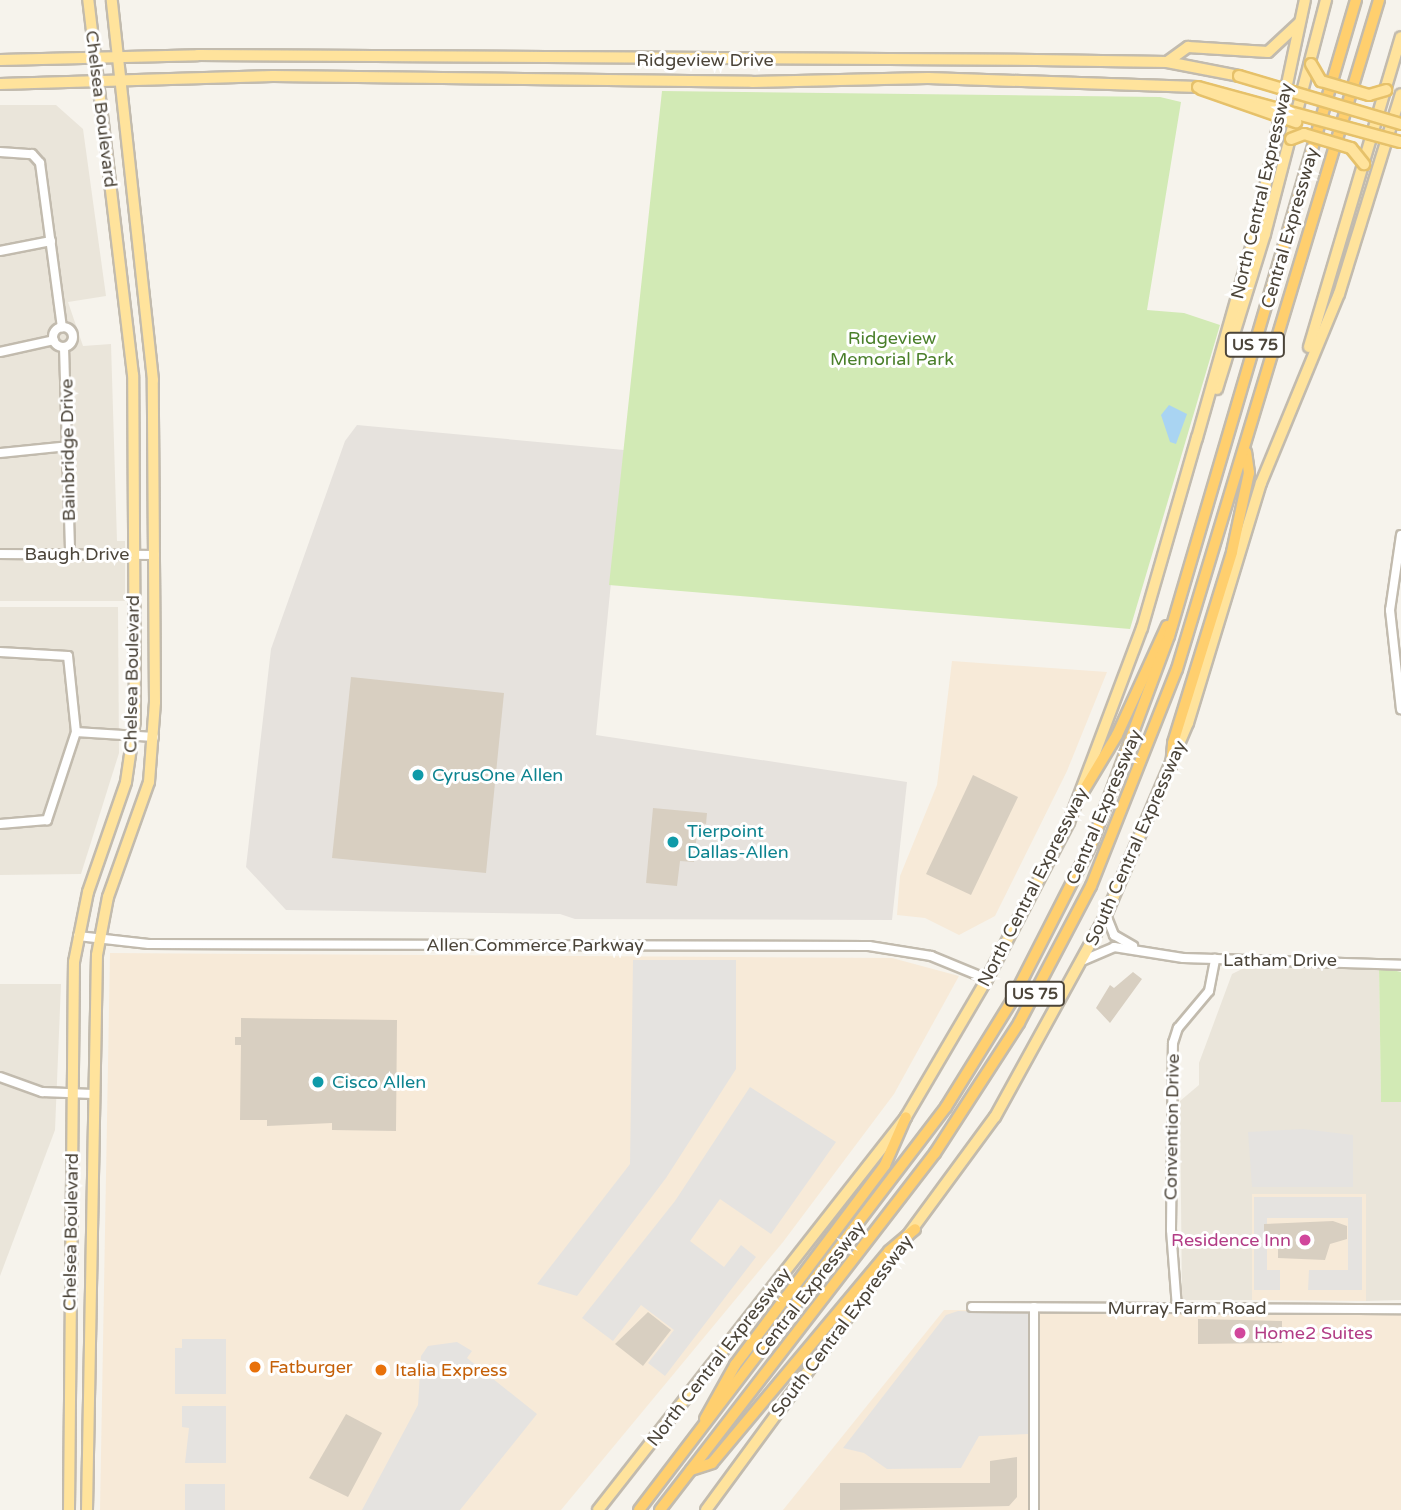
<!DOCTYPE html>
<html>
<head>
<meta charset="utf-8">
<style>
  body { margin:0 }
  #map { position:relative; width:1401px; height:1510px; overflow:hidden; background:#f6f3ec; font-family:"Varela Round",sans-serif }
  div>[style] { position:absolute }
  .residential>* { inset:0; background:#eae5da }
  .commercial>* { inset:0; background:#f7ead8 }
  .industrial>* { inset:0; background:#e6e2dd }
  .green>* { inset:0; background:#d2eab5 }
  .parking>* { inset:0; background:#e5e3e0 }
  .water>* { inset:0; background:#a9d4f2 }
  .building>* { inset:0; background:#d8cfc1 }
  .roads { filter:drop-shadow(2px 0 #c2bbae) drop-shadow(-2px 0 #c2bbae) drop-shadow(0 2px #c2bbae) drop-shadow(0 -2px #c2bbae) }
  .minor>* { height:8px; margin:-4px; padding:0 4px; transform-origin:4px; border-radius:4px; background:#fff }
  .minor>.ring { margin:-4px; padding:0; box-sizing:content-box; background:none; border:8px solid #fff; border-radius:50% }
  .major>* { height:10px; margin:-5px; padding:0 5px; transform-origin:5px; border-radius:5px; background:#ffe39c }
  .highway>* { height:10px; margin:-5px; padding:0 5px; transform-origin:5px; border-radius:5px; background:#ffcf6e }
  .bridges { filter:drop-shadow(2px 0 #e6c16a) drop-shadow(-2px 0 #e6c16a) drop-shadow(0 2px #e6c16a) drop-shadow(0 -2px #e6c16a) }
  .major-bridge>* { height:10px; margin:-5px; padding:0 5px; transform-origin:5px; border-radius:5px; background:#ffe39c }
  .dots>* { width:19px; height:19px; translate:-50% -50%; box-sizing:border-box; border:4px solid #fff; border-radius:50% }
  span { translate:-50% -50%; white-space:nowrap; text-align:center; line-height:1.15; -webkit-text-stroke:6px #fff; paint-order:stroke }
  .shield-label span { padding:2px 5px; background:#fff; border:2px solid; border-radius:5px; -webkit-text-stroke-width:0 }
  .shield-label { font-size:16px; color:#4b4439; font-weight:700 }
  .street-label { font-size:18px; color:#4b4439 }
  .park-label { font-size:18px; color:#4a7f2a }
  .culture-label { font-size:18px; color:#0d838f }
  .left { translate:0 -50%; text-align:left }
  .hotel-label { font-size:18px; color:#b23c85 }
  .right { translate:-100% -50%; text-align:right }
  .food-label { font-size:18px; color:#c56008 }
</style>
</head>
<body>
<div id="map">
  <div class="residential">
    <div style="clip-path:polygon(0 105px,56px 105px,83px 129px,106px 296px,68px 302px,83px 346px,111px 344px,117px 541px,125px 541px,125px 601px,0 601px)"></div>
    <div style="clip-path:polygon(0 607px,118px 607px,119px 753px,81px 874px,0 875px)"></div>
    <div style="clip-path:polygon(1379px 967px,1381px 1102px,1401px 1102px,1401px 1300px,1366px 1301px,1365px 1194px,1252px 1194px,1252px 1300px,1182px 1300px,1180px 1101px,1199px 1085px,1199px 1063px,1232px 974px,1242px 969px)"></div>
    <div style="clip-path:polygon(0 984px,61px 984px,55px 1130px,0 1276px)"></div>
  </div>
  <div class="commercial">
    <div style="clip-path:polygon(952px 661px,1107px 672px,1067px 771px,995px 916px,959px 935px,925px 918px,897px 915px,900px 876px,937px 785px)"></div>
    <div style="clip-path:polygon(110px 953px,892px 958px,959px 976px,894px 1094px,783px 1242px,561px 1510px,100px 1510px)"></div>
    <div style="clip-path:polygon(1252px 1194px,1366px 1194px,1366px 1301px,1252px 1300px)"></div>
    <div style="clip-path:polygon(944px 1310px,1401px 1312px,1401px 1510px,783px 1510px)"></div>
  </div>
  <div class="industrial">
    <div style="clip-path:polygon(357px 425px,624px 450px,596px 735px,907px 782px,892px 920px,575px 919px,560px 914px,286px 910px,246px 867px,271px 649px,345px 441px)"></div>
  </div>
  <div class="green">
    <div style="clip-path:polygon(662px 91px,1160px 97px,1181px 102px,1147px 310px,1184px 313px,1220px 325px,1130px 629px,609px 585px)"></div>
    <div style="clip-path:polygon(1379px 967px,1401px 972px,1401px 1102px,1381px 1102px)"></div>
  </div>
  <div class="parking">
    <div style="clip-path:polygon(633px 960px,736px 960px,736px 1069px,666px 1178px,577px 1296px,537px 1284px,630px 1164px)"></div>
    <div style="clip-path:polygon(750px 1087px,836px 1142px,771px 1234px,720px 1199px,690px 1241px,724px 1267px,741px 1245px,756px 1257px,665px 1376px,648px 1363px,674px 1330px,641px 1305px,613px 1341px,582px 1318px,675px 1201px)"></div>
    <div style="clip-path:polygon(1303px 1129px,1353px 1135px,1353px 1187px,1252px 1187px,1248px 1132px)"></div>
    <div style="clip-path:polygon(1254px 1197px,1362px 1197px,1362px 1290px,1308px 1290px,1309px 1270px,1348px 1270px,1348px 1218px,1267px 1218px,1267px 1270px,1280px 1270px,1280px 1290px,1254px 1290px)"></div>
    <div style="clip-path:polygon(958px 1311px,1028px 1313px,1029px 1434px,979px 1436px,961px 1468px,887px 1469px,864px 1453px,843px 1448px,946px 1315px)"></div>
    <div style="clip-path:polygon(182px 1339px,226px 1339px,226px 1394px,175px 1394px,175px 1348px,182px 1348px)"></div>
    <div style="clip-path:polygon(457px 1342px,472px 1351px,467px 1358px,537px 1414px,460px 1510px,362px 1510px,418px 1405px,421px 1356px,428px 1346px)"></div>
    <div style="clip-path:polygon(182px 1406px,226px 1406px,226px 1463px,185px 1463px,189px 1428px,182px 1427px)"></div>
    <div style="clip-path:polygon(185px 1484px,225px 1484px,225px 1510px,185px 1510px)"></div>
  </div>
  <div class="water">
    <div style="clip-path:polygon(1169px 405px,1187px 414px,1176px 444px,1170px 442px,1161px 415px)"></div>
  </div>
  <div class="building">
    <div style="clip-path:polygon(351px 677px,504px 693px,486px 873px,332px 858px)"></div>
    <div style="clip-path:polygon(973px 775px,1018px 797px,971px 895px,926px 874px)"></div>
    <div style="clip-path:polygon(653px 808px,707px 813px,706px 824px,698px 823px,694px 862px,680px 861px,677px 886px,646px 883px)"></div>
    <div style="clip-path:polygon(1133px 972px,1142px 979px,1110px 1023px,1096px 1008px,1110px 985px,1114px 988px)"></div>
    <div style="clip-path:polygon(241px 1018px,397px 1020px,396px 1131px,332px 1130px,332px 1123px,267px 1126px,267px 1120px,240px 1120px,241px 1045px,235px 1045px,235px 1037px,241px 1037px)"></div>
    <div style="clip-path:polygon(1333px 1221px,1347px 1226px,1347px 1239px,1330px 1244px,1325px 1260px,1278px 1258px,1278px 1243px,1264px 1243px,1264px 1224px)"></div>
    <div style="clip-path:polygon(648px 1312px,671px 1330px,643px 1366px,615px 1344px)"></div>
    <div style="clip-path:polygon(1198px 1319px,1282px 1321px,1282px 1343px,1198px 1344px)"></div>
    <div style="clip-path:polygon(346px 1414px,382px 1433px,348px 1497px,309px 1478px)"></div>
    <div style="clip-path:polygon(1017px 1457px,1017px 1497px,1009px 1506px,840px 1510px,840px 1483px,990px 1483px,990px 1461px)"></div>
  </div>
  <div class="roads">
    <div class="minor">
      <div style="left:0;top:152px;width:32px;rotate:4deg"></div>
      <div style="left:32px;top:154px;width:12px;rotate:48deg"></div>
      <div style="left:40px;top:163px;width:166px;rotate:82.4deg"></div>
      <div style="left:0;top:251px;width:52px;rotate:-11.1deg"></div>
      <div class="ring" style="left:53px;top:327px;width:12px;height:12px"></div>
      <div style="left:64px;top:347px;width:207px;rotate:88.3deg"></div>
      <div style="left:0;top:352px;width:55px;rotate:-12.5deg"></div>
      <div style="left:0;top:453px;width:69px;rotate:-5.8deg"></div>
      <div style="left:1401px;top:535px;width:76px;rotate:98.3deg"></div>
      <div style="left:1390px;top:610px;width:100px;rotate:83.7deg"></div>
      <div style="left:0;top:554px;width:155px;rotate:0.4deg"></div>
      <div style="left:0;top:652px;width:68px;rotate:3.4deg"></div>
      <div style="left:68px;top:656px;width:76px;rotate:84deg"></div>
      <div style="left:76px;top:732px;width:93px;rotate:108.2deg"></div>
      <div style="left:47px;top:820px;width:47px;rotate:175.1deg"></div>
      <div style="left:76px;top:732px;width:78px;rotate:3.7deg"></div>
      <div style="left:1106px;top:915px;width:22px;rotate:68deg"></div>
      <div style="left:1114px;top:935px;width:22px;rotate:30deg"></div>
      <div style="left:78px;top:936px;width:71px;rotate:6.4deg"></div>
      <div style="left:149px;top:944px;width:720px;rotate:0.16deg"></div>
      <div style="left:869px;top:946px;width:63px;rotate:9.2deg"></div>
      <div style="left:931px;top:956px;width:61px;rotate:22.3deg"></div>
      <div style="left:1084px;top:960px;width:33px;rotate:-23deg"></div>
      <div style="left:1114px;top:947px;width:70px;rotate:9.1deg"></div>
      <div style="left:1183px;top:958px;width:218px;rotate:1.8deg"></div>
      <div style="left:0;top:1077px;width:45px;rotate:19.7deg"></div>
      <div style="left:42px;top:1092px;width:51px;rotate:2.2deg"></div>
      <div style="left:972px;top:1307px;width:429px;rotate:0.3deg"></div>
      <div style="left:1177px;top:1308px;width:78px;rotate:-94.4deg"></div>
      <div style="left:1171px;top:1230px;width:187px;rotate:-89.4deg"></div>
      <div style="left:1173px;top:1043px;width:16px;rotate:-72deg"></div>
      <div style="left:1178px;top:1028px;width:48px;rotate:-50deg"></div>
      <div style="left:1209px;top:991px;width:33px;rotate:-79deg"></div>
      <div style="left:1034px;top:1510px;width:203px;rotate:-90deg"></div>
    </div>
    <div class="major">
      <div style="left:0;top:60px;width:198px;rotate:-1.4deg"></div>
      <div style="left:198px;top:55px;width:838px;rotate:0.34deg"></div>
      <div style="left:1036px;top:60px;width:131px;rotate:0.9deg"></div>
      <div style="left:1167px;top:62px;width:73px;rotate:11deg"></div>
      <div style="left:1167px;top:62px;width:26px;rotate:-36deg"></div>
      <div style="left:1188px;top:47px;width:80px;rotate:3.6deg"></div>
      <div style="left:1268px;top:52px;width:42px;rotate:-43.1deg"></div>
      <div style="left:0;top:84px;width:273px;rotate:-1.7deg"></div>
      <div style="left:273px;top:76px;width:479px;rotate:0.7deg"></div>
      <div style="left:752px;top:82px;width:176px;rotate:-1.3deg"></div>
      <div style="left:928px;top:78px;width:270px;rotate:1.9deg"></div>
      <div style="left:1309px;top:347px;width:323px;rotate:-73.5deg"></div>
      <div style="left:1217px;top:389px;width:162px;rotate:-72.8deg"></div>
      <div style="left:1265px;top:234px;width:242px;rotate:-75.4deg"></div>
      <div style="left:69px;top:1510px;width:548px;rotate:-89.48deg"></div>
      <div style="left:74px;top:962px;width:71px;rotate:-78.7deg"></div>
      <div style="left:88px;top:892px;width:116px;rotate:-70.9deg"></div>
      <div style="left:126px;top:782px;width:63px;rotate:-81.7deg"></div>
      <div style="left:135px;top:720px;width:345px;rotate:-90.3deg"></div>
      <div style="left:133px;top:375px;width:378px;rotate:-96.8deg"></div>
      <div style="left:87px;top:1510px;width:555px;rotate:-88.97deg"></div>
      <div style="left:97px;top:955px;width:59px;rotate:-79.3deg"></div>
      <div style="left:108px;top:897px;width:122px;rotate:-70.4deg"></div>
      <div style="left:149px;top:782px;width:80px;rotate:-85.7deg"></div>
      <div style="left:155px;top:702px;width:322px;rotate:-90.4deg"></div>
      <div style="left:153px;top:380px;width:382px;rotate:-96.2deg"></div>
      <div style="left:598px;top:1510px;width:499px;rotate:-51.9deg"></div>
      <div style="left:906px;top:1117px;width:160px;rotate:-59.6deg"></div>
      <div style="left:987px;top:979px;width:177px;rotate:-62.4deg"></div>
      <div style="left:1069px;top:822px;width:207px;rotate:-69.4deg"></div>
      <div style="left:1142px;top:628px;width:198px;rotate:-73.9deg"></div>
      <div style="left:1197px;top:438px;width:216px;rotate:-74.2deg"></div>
      <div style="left:1256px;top:230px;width:235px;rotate:-78deg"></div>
      <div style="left:706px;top:1510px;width:488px;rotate:-53.7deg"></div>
      <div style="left:995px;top:1117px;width:230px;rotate:-61.2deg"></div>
      <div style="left:1106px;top:915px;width:209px;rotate:-66.9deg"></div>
      <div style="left:1188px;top:723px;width:251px;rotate:-73.1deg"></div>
      <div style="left:1261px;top:483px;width:204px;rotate:-67.6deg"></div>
      <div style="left:1339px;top:294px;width:209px;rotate:-72.8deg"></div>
    </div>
    <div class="highway">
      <div style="left:1171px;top:767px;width:24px;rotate:-85deg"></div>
      <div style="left:1173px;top:743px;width:200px;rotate:-72.8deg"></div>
      <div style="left:1232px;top:552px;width:81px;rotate:-77.9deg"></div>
      <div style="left:1249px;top:473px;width:21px;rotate:-98deg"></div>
      <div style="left:1084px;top:790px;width:64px;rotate:-59deg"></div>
      <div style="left:1117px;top:735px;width:120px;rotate:-65.4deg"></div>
      <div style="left:705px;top:1419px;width:62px;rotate:-60.9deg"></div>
      <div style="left:735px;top:1365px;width:250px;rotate:-53.1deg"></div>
      <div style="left:885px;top:1165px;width:52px;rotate:-66.4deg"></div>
      <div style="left:691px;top:1470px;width:22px;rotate:-18deg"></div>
      <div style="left:712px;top:1463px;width:276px;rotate:-50.1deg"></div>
      <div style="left:889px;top:1251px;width:34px;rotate:-40deg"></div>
      <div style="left:639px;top:1510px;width:507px;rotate:-52.7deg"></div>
      <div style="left:946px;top:1107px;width:123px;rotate:-58.2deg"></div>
      <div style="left:1011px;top:1002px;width:178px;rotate:-63deg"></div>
      <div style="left:1092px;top:843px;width:221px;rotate:-69.6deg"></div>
      <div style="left:1169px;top:636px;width:663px;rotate:-73.62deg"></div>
      <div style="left:660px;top:1510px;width:451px;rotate:-52.4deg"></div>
      <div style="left:935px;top:1153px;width:155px;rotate:-57.1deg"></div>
      <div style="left:1019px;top:1023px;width:155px;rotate:-62.3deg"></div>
      <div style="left:1091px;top:886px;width:233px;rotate:-68.4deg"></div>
      <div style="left:1177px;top:669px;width:699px;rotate:-73.2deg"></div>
    </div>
  </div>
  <div class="bridges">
    <div class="major-bridge">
      <div style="left:1311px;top:64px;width:20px;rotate:60deg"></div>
      <div style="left:1321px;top:81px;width:50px;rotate:16.3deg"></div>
      <div style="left:1369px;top:95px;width:18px;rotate:-16deg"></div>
      <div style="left:1239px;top:76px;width:169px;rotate:16.5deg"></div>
      <div style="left:1198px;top:87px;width:210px;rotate:15.2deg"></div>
      <div style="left:1201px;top:89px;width:101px;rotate:19.2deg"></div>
      <div style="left:1291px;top:139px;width:14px;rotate:-21deg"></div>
      <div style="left:1304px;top:134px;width:49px;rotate:16.6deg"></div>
      <div style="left:1351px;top:148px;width:21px;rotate:51deg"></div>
    </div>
  </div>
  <div class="dots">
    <div style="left:418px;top:775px;background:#0f9aa8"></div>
    <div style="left:673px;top:842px;background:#0f9aa8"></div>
    <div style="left:318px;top:1082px;background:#0f9aa8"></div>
    <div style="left:1305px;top:1240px;background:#d1479c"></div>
    <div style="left:1240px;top:1333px;background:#d1479c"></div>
    <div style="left:255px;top:1367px;background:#e8710a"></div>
    <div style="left:381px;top:1370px;background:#e8710a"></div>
  </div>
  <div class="shield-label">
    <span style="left:1255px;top:345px">US 75</span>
    <span style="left:1035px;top:994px">US 75</span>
  </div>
  <div class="street-label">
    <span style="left:705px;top:60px">Ridgeview Drive</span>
    <span style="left:101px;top:109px;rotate:83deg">Chelsea Boulevard</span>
    <span style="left:1262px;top:191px;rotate:-77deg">North Central Expressway</span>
    <span style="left:1290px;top:228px;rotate:-74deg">Central Expressway</span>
    <span style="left:68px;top:450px;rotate:-91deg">Bainbridge Drive</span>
    <span style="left:77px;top:554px">Baugh Drive</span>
    <span style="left:132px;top:674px;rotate:-89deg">Chelsea Boulevard</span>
    <span style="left:1104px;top:807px;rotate:-67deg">Central Expressway</span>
    <span style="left:1136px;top:843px;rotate:-66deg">South Central Expressway</span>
    <span style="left:1033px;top:887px;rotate:-63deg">North Central Expressway</span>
    <span style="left:535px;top:945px">Allen Commerce Parkway</span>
    <span style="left:1280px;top:960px">Latham Drive</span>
    <span style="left:1172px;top:1127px;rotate:-89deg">Convention Drive</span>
    <span style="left:71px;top:1232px;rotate:-89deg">Chelsea Boulevard</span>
    <span style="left:810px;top:1289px;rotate:-52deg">Central Expressway</span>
    <span style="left:1187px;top:1308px">Murray Farm Road</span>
    <span style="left:842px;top:1326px;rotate:-53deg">South Central Expressway</span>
    <span style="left:719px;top:1357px;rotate:-52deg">North Central Expressway</span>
  </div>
  <div class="park-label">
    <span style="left:892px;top:349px">Ridgeview<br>Memorial Park</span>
  </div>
  <div class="culture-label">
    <span class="left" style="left:432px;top:775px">CyrusOne Allen</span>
    <span class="left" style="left:687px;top:842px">Tierpoint<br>Dallas-Allen</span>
    <span class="left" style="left:332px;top:1082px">Cisco Allen</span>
  </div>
  <div class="hotel-label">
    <span class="right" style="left:1291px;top:1240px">Residence Inn</span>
    <span class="left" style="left:1254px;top:1333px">Home2 Suites</span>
  </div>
  <div class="food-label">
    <span class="left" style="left:269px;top:1367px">Fatburger</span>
    <span class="left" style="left:395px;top:1370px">Italia Express</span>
  </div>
</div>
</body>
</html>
